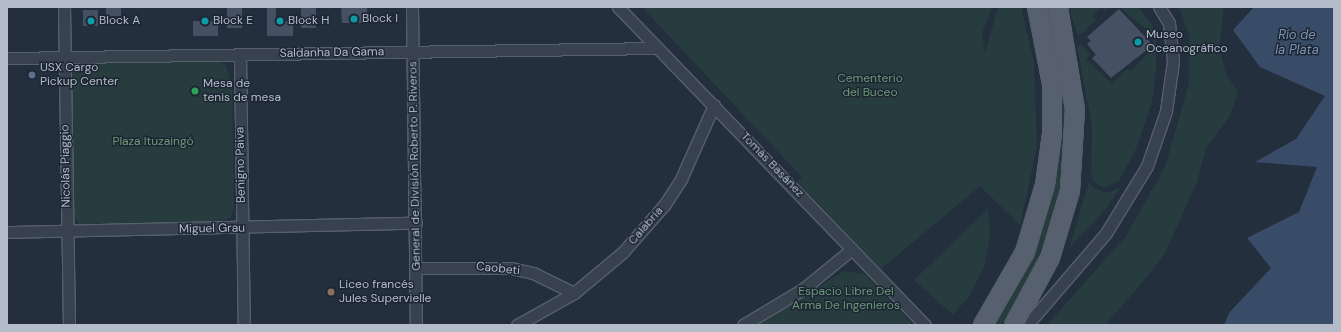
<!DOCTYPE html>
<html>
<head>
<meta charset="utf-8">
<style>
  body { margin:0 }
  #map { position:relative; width:1341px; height:332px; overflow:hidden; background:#242f3e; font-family:"DM Sans",sans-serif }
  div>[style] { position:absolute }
  .green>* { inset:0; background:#263c3f }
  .water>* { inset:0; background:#394c67 }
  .building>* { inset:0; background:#455162 }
  .roads { filter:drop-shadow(1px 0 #565f6c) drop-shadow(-1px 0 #565f6c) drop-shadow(0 1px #565f6c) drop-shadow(0 -1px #565f6c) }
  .minor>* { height:11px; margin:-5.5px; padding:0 5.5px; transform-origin:5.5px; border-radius:5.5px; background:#38414e }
  .primary>* { height:18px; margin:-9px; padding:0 9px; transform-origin:9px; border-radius:9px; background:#56606e }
  .dots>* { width:11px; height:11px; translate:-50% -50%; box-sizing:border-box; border:2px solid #1d2633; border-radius:50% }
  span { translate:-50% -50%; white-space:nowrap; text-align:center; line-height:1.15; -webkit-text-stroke:3px #1d2633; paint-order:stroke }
  .poi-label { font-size:12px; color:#b4bcc9 }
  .left { translate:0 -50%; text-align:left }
  .street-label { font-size:12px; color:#b4bcc9 }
  .park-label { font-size:12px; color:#6b9a76 }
  .water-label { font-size:13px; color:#7c92b1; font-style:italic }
  .frame { position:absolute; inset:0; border:8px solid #b4bcc9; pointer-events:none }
</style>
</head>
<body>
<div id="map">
  <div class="green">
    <div style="clip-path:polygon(642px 7px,992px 7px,982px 33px,985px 53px,998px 7px,1021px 7px,1034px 63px,1037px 147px,1020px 225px,980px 186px,881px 269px,797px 181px,802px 177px)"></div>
    <div style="clip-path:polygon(1046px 7px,1052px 7px,1066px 94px,1061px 192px,1029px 283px,1002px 325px,993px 325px,1035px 250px,1059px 162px,1061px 107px)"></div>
    <div style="clip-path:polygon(1069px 7px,1110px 7px,1105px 11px,1102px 8px,1093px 16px,1096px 20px,1078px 37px)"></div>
    <div style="clip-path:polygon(1119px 7px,1138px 7px,1152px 25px,1156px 39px,1156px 71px,1152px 102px,1136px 149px,1119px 181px,1104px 188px,1095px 183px,1091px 175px,1092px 126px,1077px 46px,1081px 44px,1091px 54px,1086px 59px,1112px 84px,1127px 69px,1131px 71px,1155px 46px,1149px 32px)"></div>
    <div style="clip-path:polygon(1179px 7px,1224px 7px,1219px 48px,1226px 74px,1238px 92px,1230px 116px,1206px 148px,1197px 182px,1164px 255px,1136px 290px,1105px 325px,1047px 325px,1126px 236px,1165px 167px,1189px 83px,1189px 35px)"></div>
    <div style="clip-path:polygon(215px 60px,225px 64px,232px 83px,234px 206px,231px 217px,221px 222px,79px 224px,73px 214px,73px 69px,85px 63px)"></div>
    <div style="clip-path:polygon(1089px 182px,1095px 189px,1107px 193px,1121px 187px,1105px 210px,1069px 248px)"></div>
    <div style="clip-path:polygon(988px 209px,990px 237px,984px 266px,970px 295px,953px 315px,914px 280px)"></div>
    <div style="clip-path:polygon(844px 271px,865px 274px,913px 325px,757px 325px)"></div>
  </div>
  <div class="water">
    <div style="clip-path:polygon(1254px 7px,1334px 7px,1334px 325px,1224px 325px,1229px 313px,1271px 268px,1247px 238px,1299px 212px,1317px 167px,1255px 162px,1296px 139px,1325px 96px,1260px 67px,1233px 30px)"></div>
  </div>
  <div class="building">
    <div style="clip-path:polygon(106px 7px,121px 7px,121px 16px,106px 16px)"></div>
    <div style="clip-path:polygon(227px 7px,242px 7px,242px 28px,227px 28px)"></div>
    <div style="clip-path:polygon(267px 7px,276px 7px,276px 21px,293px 21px,293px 36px,267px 36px)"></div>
    <div style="clip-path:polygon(301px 7px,316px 7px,316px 28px,301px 28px)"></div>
    <div style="clip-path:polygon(341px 8px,367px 8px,367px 23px,342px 23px)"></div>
    <div style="clip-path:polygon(1119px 9px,1153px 45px,1111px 78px,1092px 58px,1096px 55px,1087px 44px,1091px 41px,1087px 37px)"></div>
    <div style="clip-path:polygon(83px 10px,98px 10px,98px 26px,83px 26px)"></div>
    <div style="clip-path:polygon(193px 21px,218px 21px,218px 36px,193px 36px)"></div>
  </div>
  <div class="roads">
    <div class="minor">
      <div style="left:64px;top:7px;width:318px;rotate:89.1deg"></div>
      <div style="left:412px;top:7px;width:318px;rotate:89.3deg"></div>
      <div style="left:618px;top:7px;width:442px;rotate:46deg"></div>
      <div style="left:240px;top:54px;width:271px;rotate:89.2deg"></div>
      <div style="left:7px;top:58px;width:650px;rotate:-0.88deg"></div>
      <div style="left:7px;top:232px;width:409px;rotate:-1.3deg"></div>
      <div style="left:417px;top:268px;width:94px"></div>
      <div style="left:511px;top:268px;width:23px;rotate:13deg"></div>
      <div style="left:533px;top:273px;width:46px;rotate:26deg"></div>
      <div style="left:517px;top:325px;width:65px;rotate:-29.3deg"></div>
      <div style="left:574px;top:293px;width:64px;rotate:-39.9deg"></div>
      <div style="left:623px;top:252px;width:64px;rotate:-48.8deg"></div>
      <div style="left:665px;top:204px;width:30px;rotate:-57deg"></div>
      <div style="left:681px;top:179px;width:81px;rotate:-66deg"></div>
      <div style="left:743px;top:325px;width:70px;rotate:-31deg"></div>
      <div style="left:803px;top:289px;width:63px;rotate:-39.2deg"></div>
      <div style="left:1027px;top:325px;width:121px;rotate:-49.3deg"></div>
      <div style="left:1106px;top:233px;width:79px;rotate:-58.5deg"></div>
      <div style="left:1147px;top:166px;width:58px;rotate:-70.9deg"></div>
      <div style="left:1166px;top:111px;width:50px;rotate:-82deg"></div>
      <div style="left:1173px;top:61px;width:38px;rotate:-96deg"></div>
      <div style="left:1169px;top:23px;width:19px;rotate:-122deg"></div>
    </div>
    <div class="primary">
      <div style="left:983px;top:325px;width:84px;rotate:-60.1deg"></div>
      <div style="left:1025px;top:252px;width:70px;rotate:-73.4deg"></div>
      <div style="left:1045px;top:185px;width:51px;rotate:-82.2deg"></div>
      <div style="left:1052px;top:134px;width:50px;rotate:-90deg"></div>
      <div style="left:1052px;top:84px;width:78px;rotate:-101deg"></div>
      <div style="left:1014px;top:325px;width:76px;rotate:-61.8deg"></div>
      <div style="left:1050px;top:258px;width:70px;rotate:-73.4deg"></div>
      <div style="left:1070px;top:191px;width:81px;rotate:-86.5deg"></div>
      <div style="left:1075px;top:110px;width:104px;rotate:-99.4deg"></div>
    </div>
  </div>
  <div class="dots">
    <div style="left:354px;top:19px;background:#0f9aa8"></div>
    <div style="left:91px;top:21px;background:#0f9aa8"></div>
    <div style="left:205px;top:21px;background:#0f9aa8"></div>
    <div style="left:280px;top:21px;background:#0f9aa8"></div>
    <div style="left:1138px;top:42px;background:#0f9aa8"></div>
    <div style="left:32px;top:75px;background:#5c6f8a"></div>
    <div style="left:195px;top:91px;background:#2e9e5b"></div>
    <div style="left:331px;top:292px;background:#8d6e63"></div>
  </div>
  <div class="poi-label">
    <span class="left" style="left:362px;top:19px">Block I</span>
    <span class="left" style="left:99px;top:21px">Block A</span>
    <span class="left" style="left:213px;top:21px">Block E</span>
    <span class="left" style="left:288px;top:21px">Block H</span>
    <span class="left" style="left:1146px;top:42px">Museo<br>Oceanográfico</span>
    <span class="left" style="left:40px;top:75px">USX Cargo<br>Pickup Center</span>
    <span class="left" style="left:203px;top:91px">Mesa de<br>tenis de mesa</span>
    <span class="left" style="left:339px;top:292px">Liceo francés<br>Jules Supervielle</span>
  </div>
  <div class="street-label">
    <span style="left:332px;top:53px;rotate:-1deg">Saldanha Da Gama</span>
    <span style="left:241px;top:165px;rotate:-91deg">Benigno Paiva</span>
    <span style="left:772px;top:165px;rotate:46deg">Tomás Basáñez</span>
    <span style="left:66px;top:166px;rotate:-91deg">Nicolás Piaggio</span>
    <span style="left:415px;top:166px;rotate:-91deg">General de División Roberto P. Riveros</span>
    <span style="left:646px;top:226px;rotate:-49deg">Calabria</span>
    <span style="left:212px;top:229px;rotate:-1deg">Miguel Grau</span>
    <span style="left:498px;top:269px;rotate:6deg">Caobeti</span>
  </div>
  <div class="park-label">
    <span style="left:870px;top:86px">Cementerio<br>del Buceo</span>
    <span style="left:153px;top:142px">Plaza Ituzaingó</span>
    <span style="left:846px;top:299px">Espacio Libre Del<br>Arma De Ingenieros</span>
  </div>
  <div class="water-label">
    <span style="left:1297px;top:43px">Río de<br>la Plata</span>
  </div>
  <div class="frame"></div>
</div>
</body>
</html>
